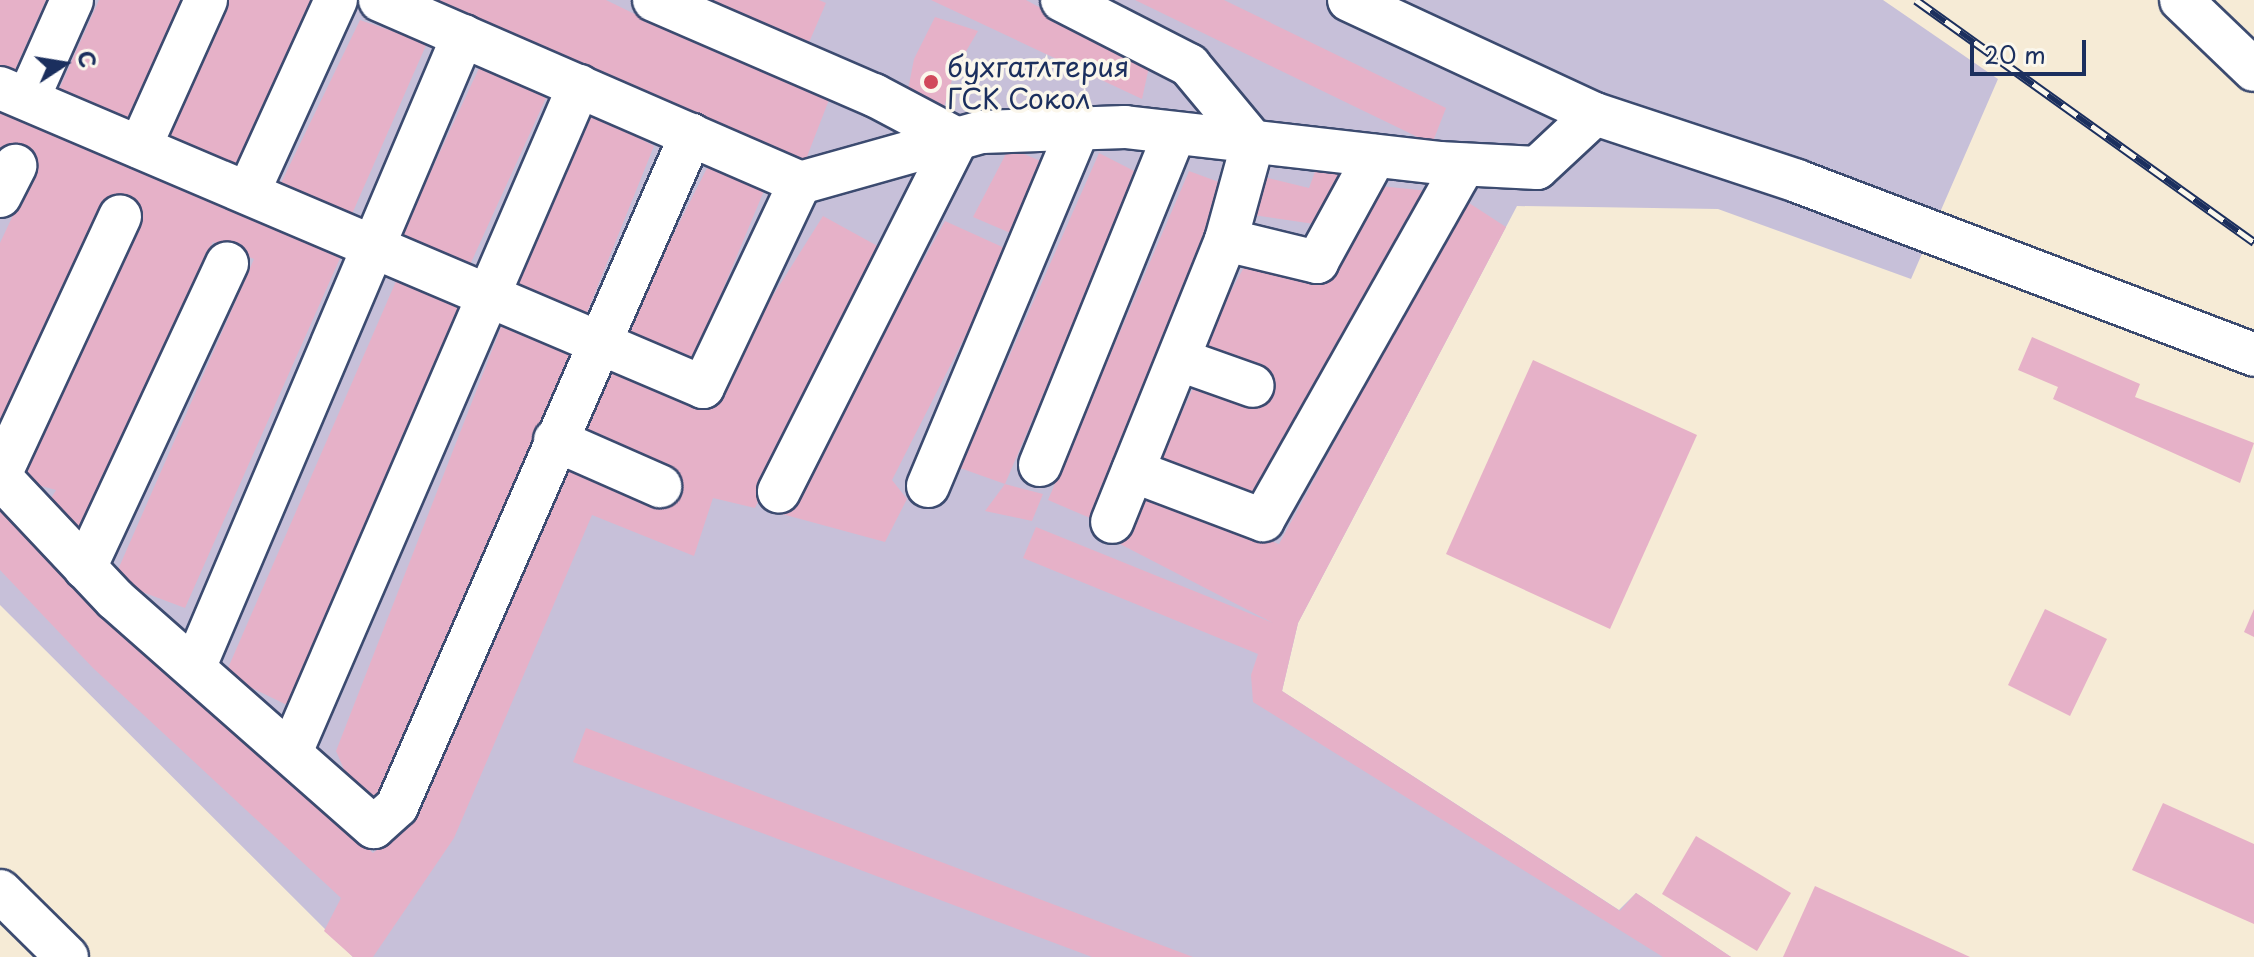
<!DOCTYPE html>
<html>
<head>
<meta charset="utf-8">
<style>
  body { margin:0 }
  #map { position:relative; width:2254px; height:957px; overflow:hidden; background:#f6ebd6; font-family:"Playpen Sans",sans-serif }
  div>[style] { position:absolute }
  .industrial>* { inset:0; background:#c7c0d9 }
  .building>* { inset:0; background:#e6b1c8 }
  .roads { filter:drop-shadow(2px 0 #3c4b70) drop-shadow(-2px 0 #3c4b70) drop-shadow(0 2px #3c4b70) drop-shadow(0 -2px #3c4b70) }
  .minor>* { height:42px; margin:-21px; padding:0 21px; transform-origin:21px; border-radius:21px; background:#fff }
  .rail>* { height:9px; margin-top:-4.5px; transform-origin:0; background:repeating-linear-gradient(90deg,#fbf7ec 0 18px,#1b2f5e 0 36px); box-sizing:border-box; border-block:2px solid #1b2f5e }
  .dots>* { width:22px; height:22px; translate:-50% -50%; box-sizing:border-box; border:4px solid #fbf7ec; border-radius:50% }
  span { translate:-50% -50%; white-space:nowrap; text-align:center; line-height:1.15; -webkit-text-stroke:7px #fbf7ec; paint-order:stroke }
  .poi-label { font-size:28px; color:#1b2f5e }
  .left { translate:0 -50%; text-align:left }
  .north { position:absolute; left:24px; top:24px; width:80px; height:80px; -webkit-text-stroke:6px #fbf7ec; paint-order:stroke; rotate:78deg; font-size:22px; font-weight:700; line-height:32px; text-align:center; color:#1b2f5e }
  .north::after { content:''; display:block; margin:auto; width:28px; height:36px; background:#1b2f5e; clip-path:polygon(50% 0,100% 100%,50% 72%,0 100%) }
  .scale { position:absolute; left:1970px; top:40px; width:116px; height:36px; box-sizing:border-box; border:4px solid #1b2f5e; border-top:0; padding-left:10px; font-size:24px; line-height:28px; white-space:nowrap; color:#1b2f5e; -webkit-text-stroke:6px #fbf7ec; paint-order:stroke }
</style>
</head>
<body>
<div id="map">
  <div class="industrial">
    <div style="clip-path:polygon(0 0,1883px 0,1998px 79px,1911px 279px,1718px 209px,1517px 206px,1298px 623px,1282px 691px,1619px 910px,1636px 893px,1731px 957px,353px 957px,0 605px)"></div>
  </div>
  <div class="building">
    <div style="clip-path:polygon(0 0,46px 0,11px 79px,0 75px)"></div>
    <div style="clip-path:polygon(99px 0,181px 0,126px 125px,56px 96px)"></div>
    <div style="clip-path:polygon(229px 0,321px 0,237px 168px,165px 139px)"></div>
    <div style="clip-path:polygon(415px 0,606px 0,651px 22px,832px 92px,803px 167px)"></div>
    <div style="clip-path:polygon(687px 0,819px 0,826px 3px,804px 54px)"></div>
    <div style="clip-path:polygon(931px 0,1026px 0,1149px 67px,1142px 99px)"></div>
    <div style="clip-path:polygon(1135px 0,1224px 0,1446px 108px,1432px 144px)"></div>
    <div style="clip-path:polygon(935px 17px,978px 31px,955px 70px,944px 107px,907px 95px,914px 59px)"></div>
    <div style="clip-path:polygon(360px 20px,427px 43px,352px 214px,280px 185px)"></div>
    <div style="clip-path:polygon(480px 66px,546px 98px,469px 267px,398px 242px)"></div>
    <div style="clip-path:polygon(0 112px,341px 256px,185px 608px,113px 581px,254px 259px,213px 242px,82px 537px,43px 512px,56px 490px,23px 481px,142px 210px,109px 199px,0 427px,0 243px,37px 164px,3px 149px,0 155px)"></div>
    <div style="clip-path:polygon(591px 113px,654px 146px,586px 315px,516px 288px)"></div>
    <div style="clip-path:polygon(1009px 148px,1048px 164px,1015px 235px,973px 217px)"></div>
    <div style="clip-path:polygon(1099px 153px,1138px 173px,1005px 484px,960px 468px)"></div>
    <div style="clip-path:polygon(707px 168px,766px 186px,691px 366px,623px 334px)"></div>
    <div style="clip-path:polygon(1316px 169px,1354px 172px,1328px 226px,1253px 215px,1256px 175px,1309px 188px)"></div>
    <div style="clip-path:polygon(1189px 171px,1227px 185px,1090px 518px,1048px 500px)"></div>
    <div style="clip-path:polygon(1379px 186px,1429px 191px,1254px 502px,1158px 463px,1196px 382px,1200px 348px,1249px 258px,1319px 278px)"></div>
    <div style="clip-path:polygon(1466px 201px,1506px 227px,1298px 623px,1282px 691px,1620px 911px,1636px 893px,1731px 957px,1663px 957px,1253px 702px,1251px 675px,1258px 654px,1023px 558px,1036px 527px,1273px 623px,1120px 544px,1149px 496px,1279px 544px)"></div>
    <div style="clip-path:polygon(823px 216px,883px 249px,755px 508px,713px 498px,694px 556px,592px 515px,454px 838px,373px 957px,353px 957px,324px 931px,341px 898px,93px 668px,0 570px,0 489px,201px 695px,373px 853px,413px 821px,615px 366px,703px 407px)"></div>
    <div style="clip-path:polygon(945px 221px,1009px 250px,892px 480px,907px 499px,885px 542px,782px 514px)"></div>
    <div style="clip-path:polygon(400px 272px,465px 296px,289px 706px,225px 675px)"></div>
    <div style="clip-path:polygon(505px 317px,578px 350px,380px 799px,349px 781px,336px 751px)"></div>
    <div style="clip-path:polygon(2032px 337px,2140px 384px,2135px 397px,2254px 443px,2240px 483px,2053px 399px,2058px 387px,2018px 370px)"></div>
    <div style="clip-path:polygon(1533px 360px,1697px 435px,1610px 629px,1446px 554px)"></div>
    <div style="clip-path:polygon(1005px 484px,1043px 494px,1032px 521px,985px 511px)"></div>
    <div style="clip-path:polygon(2045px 609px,2107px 639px,2070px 716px,2008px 685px)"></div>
    <div style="clip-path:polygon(2254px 609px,2254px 637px,2244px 632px)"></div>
    <div style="clip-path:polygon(586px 728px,1193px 957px,1092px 957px,573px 762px)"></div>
    <div style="clip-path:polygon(2163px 803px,2254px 844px,2254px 924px,2132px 870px)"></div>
    <div style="clip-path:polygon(1696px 836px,1791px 893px,1757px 951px,1662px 894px)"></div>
    <div style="clip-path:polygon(1815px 886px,1970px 957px,1783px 957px)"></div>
  </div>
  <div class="roads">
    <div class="minor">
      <div style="left:380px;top:0;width:458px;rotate:23.5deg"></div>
      <div style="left:800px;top:183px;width:189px;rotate:-15.7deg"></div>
      <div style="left:982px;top:132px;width:143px;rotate:-2deg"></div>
      <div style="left:1125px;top:127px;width:316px;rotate:6.5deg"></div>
      <div style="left:1439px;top:163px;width:98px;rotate:2.9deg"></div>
      <div style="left:1537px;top:168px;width:79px;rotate:-43deg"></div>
      <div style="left:654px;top:0;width:240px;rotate:23.4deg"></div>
      <div style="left:874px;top:95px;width:94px;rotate:27.9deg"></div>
      <div style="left:957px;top:139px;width:395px;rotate:116.8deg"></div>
      <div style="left:1062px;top:0;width:143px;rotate:27.1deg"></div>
      <div style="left:1189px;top:65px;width:100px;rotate:50.3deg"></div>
      <div style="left:1253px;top:142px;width:102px;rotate:105.4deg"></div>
      <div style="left:1226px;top:240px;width:304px;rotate:112deg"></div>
      <div style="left:1349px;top:0;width:271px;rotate:24.9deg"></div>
      <div style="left:1595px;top:114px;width:213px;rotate:18.3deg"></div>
      <div style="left:1797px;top:181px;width:489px;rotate:20.8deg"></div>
      <div style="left:2181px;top:0;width:101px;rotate:43.8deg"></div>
      <div style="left:0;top:88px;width:764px;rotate:23.04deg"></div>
      <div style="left:703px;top:387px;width:226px;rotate:-64.6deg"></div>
      <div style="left:28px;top:99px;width:108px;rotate:-66deg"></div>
      <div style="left:140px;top:147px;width:161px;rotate:-65.8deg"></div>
      <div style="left:248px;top:193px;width:212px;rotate:-65.5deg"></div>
      <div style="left:0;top:196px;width:34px;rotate:-63deg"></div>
      <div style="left:1226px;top:240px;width:94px;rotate:13.6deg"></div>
      <div style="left:1317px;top:262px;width:121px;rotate:-61.3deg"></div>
      <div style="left:1180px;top:360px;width:77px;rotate:19.6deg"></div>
      <div style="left:555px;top:440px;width:115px;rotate:23.7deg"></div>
      <div style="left:1040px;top:465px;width:358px;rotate:-67.9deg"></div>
      <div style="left:1133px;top:471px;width:139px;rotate:20.7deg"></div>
      <div style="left:1263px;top:520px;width:408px;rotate:-60.5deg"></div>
      <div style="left:0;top:475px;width:285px;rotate:-65.1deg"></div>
      <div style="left:0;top:477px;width:168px;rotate:46.7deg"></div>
      <div style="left:115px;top:599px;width:345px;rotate:41.4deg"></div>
      <div style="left:374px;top:827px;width:31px;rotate:-42deg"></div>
      <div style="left:397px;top:806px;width:733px;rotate:-66.34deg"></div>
      <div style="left:928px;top:486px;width:387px;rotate:-67.2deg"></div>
      <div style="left:85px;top:568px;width:336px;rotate:-65deg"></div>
      <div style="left:195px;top:666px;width:685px;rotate:-66.96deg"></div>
      <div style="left:291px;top:752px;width:726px;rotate:-66.61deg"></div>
      <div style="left:0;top:891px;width:94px;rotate:44.6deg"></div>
    </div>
  </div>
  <div class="rail">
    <div style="left:1916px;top:0;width:416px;rotate:35.6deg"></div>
  </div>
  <div class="dots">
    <div style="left:931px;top:82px;background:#d1495b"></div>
  </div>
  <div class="poi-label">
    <span class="left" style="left:947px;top:82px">бухгатлтерия<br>ГСК Сокол</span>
  </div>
  <div class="north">С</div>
  <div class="scale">20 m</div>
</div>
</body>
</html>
